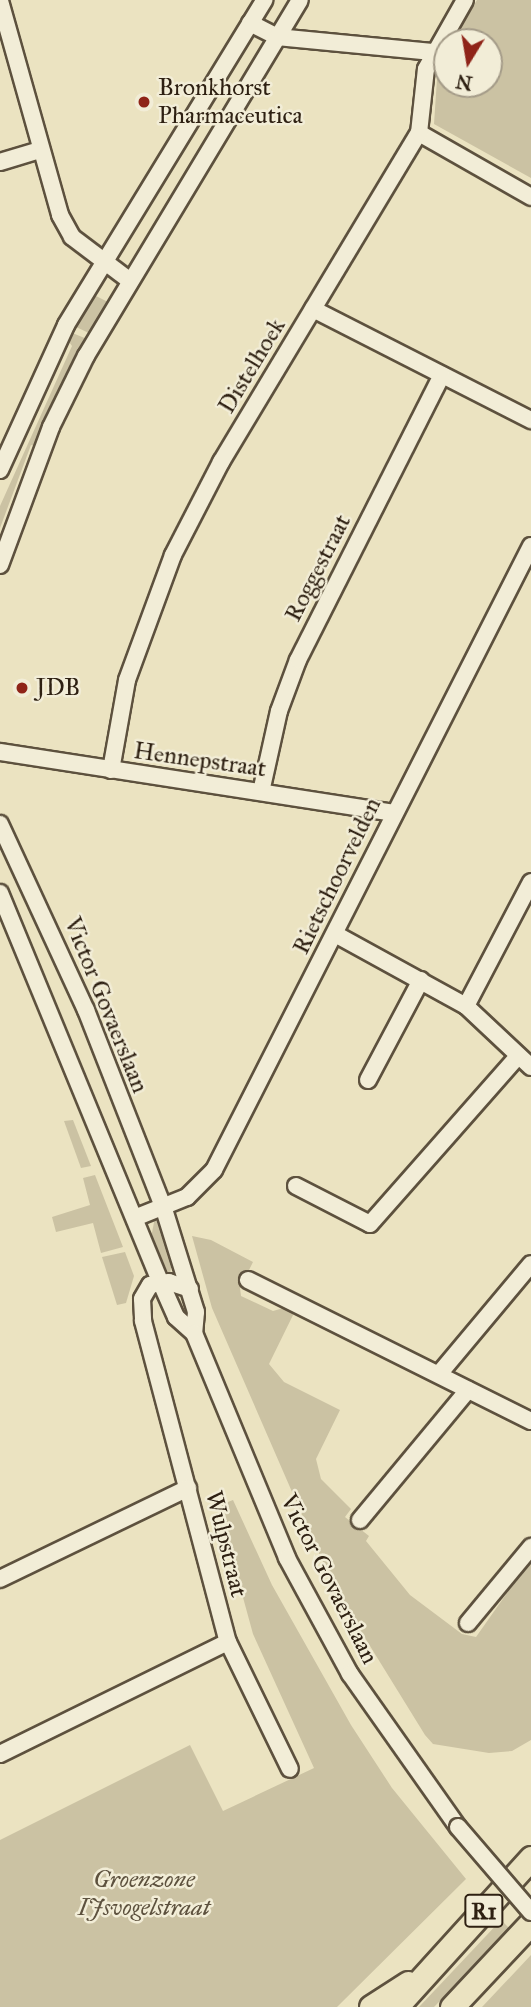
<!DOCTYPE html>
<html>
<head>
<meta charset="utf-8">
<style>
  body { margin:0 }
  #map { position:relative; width:531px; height:2007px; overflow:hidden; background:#ebe3c1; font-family:"IM FELL Great Primer",serif }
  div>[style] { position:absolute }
  .green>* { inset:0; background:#cbc2a3 }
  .roads { filter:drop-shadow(2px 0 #5d513e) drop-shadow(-2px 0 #5d513e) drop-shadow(0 2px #5d513e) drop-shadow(0 -2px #5d513e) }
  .minor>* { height:16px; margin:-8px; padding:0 8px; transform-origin:8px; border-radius:8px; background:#f2edd7 }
  .highway>* { height:23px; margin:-11.5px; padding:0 11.5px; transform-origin:11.5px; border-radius:11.5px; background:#ebe3c1 }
  .bridges { filter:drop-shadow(2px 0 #5d513e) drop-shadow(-2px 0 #5d513e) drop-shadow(0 2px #5d513e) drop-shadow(0 -2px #5d513e) }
  .minor-bridge>* { height:16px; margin:-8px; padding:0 8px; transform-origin:8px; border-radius:8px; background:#f2edd7 }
  .dots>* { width:19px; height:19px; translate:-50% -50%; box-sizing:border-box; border:4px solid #f2edd7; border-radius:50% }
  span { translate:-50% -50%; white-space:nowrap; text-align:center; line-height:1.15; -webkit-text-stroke:5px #f2edd7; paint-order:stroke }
  .shield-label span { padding:2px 5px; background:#f2edd7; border:2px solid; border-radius:5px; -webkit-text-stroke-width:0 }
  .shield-label { font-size:23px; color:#2e2012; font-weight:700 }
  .poi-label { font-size:24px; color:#2e2012 }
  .left { translate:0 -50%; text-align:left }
  .street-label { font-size:24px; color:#2e2012 }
  .park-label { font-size:24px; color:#5d513e; font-style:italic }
  .north { position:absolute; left:433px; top:28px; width:70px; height:70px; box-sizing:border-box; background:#f2edd7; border:2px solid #a49b88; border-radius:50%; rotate:191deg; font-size:19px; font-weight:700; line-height:28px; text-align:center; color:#2e2012 }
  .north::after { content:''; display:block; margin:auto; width:24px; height:32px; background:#8f2418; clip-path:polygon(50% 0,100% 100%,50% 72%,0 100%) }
</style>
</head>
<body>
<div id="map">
  <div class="green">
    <div style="clip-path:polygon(477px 0,531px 0,531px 178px,434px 124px,438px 64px,447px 49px,447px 84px,489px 84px,489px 42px,451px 42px)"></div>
    <div style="clip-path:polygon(92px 294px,108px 302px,91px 334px,74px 326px)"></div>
    <div style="clip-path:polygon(70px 332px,87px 339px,37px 447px,31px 445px,0 528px,0 506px,72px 346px,67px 339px)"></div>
    <div style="clip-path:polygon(73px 1120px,91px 1166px,81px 1168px,64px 1121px)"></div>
    <div style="clip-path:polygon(95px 1175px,123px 1247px,101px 1253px,93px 1223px,56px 1232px,52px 1217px,90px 1205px,83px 1178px)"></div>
    <div style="clip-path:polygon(155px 1217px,172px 1259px,170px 1276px,151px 1238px)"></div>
    <div style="clip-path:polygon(192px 1236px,211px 1240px,253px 1262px,240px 1288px,241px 1296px,273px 1311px,287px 1307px,295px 1311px,269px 1364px,284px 1382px,340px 1410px,316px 1459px,321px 1479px,351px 1509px,345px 1517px,369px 1536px,366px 1541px,410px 1595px,462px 1634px,476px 1637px,531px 1559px,531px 1740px,512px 1751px,489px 1753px,433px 1744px,425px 1735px,341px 1599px,316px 1547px,212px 1308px)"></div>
    <div style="clip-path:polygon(125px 1252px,134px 1276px,126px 1303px,117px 1305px,102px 1257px)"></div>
    <div style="clip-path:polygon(233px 1500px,272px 1585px,351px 1725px,392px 1788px,466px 1879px,337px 2007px,0 2007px,0 1840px,190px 1745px,223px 1811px,314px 1768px,253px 1634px,218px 1506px)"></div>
    <div style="clip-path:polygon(501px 1920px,510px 1929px,434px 2007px,419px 2007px)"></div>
    <div style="clip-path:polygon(531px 1955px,531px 2007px,482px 2007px)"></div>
  </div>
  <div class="roads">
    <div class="minor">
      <div style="left:0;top:1px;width:222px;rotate:74.3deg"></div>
      <div style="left:60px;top:215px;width:25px;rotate:61deg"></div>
      <div style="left:72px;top:237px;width:71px;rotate:37deg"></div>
      <div style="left:250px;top:23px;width:30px;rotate:27deg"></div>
      <div style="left:277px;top:37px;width:156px;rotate:5.5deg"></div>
      <div style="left:419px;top:133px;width:129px;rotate:29.7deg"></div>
      <div style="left:0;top:162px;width:42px;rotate:-16.7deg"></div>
      <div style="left:313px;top:309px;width:245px;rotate:27deg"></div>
      <div style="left:0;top:470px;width:159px;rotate:-65.5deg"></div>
      <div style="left:66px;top:325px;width:381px;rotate:-58.6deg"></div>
      <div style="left:0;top:565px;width:147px;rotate:-69.7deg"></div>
      <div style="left:51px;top:427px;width:79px;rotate:-63.8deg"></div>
      <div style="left:86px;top:356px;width:415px;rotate:-59deg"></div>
      <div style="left:0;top:752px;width:399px;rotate:8.8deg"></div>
      <div style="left:111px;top:770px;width:91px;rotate:-79.9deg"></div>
      <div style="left:127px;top:680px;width:133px;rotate:-69.8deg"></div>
      <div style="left:173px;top:555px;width:105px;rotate:-62.7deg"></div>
      <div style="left:221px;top:462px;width:384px;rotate:-59deg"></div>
      <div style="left:419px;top:133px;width:64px;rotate:-83.8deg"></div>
      <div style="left:426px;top:69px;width:79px;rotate:-60.5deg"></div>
      <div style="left:261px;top:792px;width:83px;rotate:-77.5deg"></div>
      <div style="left:279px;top:711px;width:54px;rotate:-69.6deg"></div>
      <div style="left:298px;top:660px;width:319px;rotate:-63.2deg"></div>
      <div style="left:0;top:824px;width:205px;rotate:65.2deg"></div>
      <div style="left:86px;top:1010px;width:211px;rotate:68.6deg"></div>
      <div style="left:163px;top:1206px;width:111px;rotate:72.7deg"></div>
      <div style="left:196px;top:1312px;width:21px;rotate:95deg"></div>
      <div style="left:0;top:893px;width:420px;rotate:67.6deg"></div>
      <div style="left:160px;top:1281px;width:39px;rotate:66deg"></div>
      <div style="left:176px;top:1317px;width:24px;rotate:42deg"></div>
      <div style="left:194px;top:1333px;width:243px;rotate:67.5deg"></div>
      <div style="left:287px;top:1558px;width:132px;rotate:61.5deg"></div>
      <div style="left:350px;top:1674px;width:187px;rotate:54.8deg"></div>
      <div style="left:335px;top:934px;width:149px;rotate:28.8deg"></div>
      <div style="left:466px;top:1006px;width:89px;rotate:43.2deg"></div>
      <div style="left:466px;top:1006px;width:140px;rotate:-62.3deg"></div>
      <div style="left:368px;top:1080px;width:113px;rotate:-62.1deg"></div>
      <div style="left:296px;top:1186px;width:83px;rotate:27.2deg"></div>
      <div style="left:370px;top:1224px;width:224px;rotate:-48.6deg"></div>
      <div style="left:137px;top:1217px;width:54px;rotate:-21.8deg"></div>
      <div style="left:187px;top:1197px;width:38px;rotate:-45deg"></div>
      <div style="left:214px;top:1170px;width:700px;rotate:-63.07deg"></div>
      <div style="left:248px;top:1280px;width:316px;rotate:26.5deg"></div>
      <div style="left:190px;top:1289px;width:22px;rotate:-162deg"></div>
      <div style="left:169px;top:1282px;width:19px;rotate:171deg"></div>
      <div style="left:150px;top:1285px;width:16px;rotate:120deg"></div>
      <div style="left:142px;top:1299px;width:22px;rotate:87deg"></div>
      <div style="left:143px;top:1321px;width:332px;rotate:75.2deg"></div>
      <div style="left:228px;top:1642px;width:141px;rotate:64deg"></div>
      <div style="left:439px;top:1374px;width:143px;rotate:-50.1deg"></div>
      <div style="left:360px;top:1520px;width:169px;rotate:-50.3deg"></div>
      <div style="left:0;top:1579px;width:209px;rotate:-25.8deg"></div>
      <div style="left:468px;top:1623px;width:99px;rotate:-50.3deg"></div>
      <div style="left:0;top:1754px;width:254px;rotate:-26.2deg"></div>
    </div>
    <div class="highway">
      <div style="left:371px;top:2007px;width:44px;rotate:-33deg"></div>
      <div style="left:396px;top:2007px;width:201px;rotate:-47.8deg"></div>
      <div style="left:452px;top:2007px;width:115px;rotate:-46.8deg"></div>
    </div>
  </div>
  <div class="bridges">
    <div class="minor-bridge">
      <div style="left:458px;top:1827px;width:112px;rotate:49.3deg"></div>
    </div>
  </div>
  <div class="dots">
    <div style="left:144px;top:102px;background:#8f2418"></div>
    <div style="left:22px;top:688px;background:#8f2418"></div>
  </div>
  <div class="shield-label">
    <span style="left:484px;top:1911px">R1</span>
  </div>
  <div class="poi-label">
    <span class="left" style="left:158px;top:102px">Bronkhorst<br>Pharmaceutica</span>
    <span class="left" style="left:36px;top:688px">JDB</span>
  </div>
  <div class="street-label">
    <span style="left:252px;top:366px;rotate:-59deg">Distelhoek</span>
    <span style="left:318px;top:568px;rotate:-63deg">Roggestraat</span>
    <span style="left:200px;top:760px;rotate:8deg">Hennepstraat</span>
    <span style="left:337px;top:876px;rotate:-64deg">Rietschoorvelden</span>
    <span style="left:106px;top:1005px;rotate:68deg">Victor Govaerslaan</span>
    <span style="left:226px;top:1544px;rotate:76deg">Wulpstraat</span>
    <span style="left:329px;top:1579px;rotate:63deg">Victor Govaerslaan</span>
  </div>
  <div class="park-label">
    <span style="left:144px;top:1894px">Groenzone<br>IJsvogelstraat</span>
  </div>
  <div class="north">N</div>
</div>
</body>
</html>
